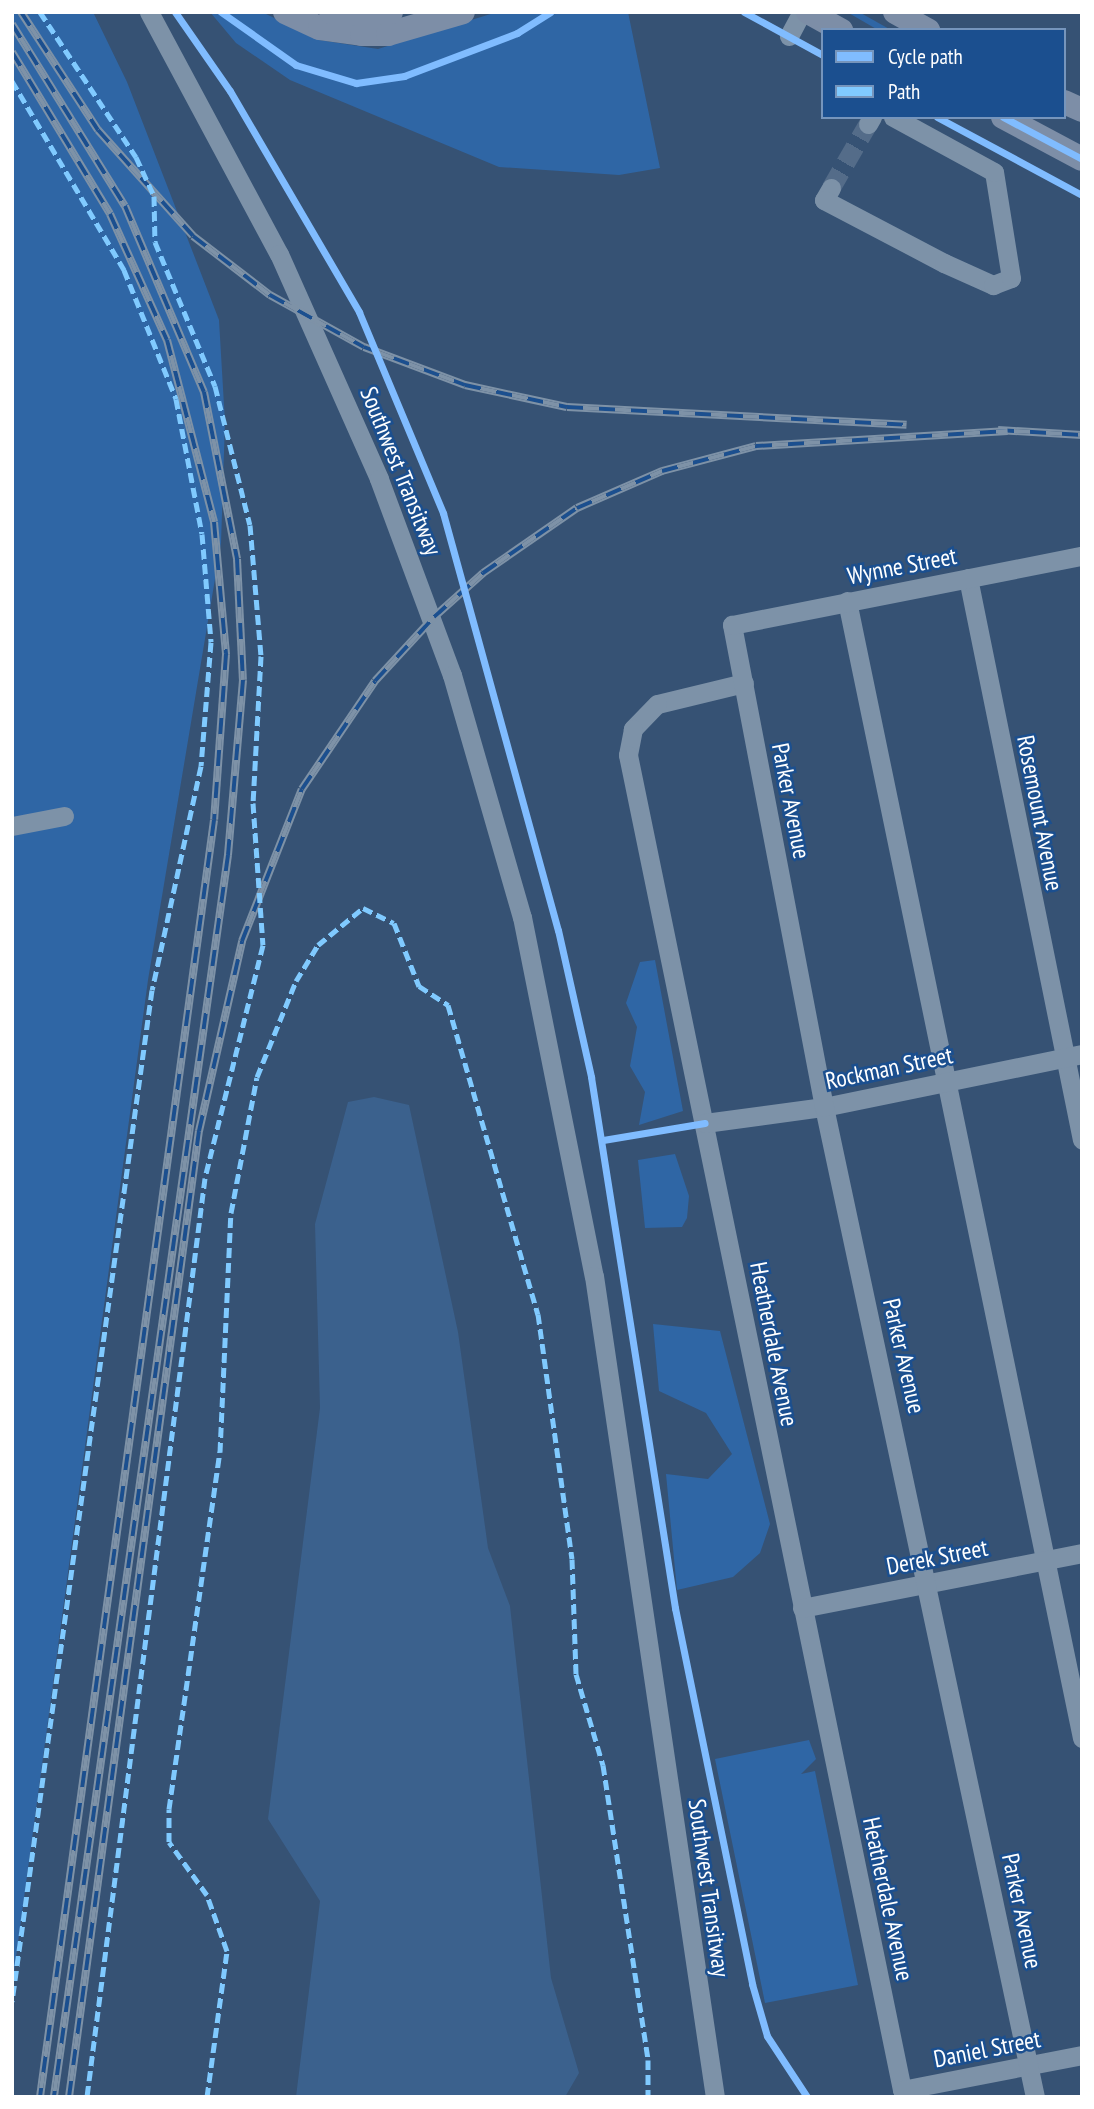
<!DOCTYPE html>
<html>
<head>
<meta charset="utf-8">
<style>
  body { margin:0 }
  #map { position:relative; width:1094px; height:2109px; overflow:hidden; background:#365274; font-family:"PT Sans Narrow",sans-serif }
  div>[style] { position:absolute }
  .green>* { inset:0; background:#2f66a5 }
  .water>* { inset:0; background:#3b618d }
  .minor-tunnel>* { height:19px; margin-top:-9.5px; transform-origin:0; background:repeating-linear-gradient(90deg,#546c89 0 19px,transparent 0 29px) }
  .minor>* { height:19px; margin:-9.5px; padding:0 9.5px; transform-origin:9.5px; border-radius:9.5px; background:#7d92a8 }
  .major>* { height:24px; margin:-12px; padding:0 12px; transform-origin:12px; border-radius:12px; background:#7d8ea7 }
  .rail>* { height:8px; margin-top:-4px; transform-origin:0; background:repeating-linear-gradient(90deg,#1b4f8f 0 16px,#7e92a7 0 32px); box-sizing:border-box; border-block:2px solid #7e92a7 }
  .quiet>* { height:5px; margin-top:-2.5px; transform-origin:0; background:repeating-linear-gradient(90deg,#80caff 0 10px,transparent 0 15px) }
  .cycleway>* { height:7px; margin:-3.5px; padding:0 3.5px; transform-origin:3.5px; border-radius:3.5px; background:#80bcff }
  span { translate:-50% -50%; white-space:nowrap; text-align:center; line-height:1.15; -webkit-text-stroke:5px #1b4f8f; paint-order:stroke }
  .street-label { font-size:24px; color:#fff }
  .frame { position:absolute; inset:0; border:14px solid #fff; pointer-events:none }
  .legend { position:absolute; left:821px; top:28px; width:245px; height:91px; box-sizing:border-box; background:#1b4f8f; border:2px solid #7695bc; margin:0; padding:9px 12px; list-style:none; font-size:21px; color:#fff }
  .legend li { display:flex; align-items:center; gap:14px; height:35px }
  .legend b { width:35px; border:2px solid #7695bc }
</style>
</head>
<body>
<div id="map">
  <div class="green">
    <div style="clip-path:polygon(12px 12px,93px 12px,127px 82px,219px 320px,225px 422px,221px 543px,148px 980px,12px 1987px)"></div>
    <div style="clip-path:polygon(210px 12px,262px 12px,319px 40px,378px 49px,497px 12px,628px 12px,660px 168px,619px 175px,499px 167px,290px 80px,236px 43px)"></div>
    <div style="clip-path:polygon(847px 12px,859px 12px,891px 30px,878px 30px)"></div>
    <div style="clip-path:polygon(655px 960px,683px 1111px,639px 1125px,645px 1092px,630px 1066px,637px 1027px,626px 1003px,640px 962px)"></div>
    <div style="clip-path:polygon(675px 1154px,689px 1196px,687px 1218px,682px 1227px,645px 1228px,638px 1160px)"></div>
    <div style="clip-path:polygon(653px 1324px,720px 1331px,770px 1524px,760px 1553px,733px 1577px,677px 1590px,666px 1474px,708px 1479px,732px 1454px,706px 1413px,659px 1391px)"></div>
    <div style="clip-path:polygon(809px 1740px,816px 1759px,801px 1774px,815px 1771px,858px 1985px,765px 2003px,715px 1759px)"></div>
  </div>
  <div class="water">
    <div style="clip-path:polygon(374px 1097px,409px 1105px,458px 1332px,488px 1548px,510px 1606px,551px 1978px,579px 2073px,565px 2097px,296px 2097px,320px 1901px,268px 1819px,320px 1408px,315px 1224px,348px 1102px)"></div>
  </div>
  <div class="minor-tunnel">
    <div style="left:831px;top:188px;width:74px;rotate:-60deg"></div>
  </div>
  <div class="minor">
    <div style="left:149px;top:12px;width:275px;rotate:61.8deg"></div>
    <div style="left:279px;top:254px;width:246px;rotate:66deg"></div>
    <div style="left:379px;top:479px;width:209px;rotate:69.6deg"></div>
    <div style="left:452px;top:675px;width:252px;rotate:73.9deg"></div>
    <div style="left:522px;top:917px;width:366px;rotate:78.7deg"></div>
    <div style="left:594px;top:1276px;width:830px;rotate:81.62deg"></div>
    <div style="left:789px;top:36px;width:27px;rotate:-62deg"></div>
    <div style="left:868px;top:124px;width:8px;rotate:-60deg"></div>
    <div style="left:831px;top:188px;width:14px;rotate:120deg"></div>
    <div style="left:824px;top:200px;width:136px;rotate:27.7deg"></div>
    <div style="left:944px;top:263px;width:54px;rotate:24.2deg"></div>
    <div style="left:993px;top:285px;width:19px;rotate:-21deg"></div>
    <div style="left:1011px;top:278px;width:107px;rotate:-99.1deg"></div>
    <div style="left:994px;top:172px;width:115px;rotate:-151.4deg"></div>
    <div style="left:968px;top:578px;width:573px;rotate:78.53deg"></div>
    <div style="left:847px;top:601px;width:1161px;rotate:78.32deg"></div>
    <div style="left:744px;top:683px;width:89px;rotate:166.4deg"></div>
    <div style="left:657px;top:704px;width:35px;rotate:134deg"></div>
    <div style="left:633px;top:729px;width:26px;rotate:101deg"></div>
    <div style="left:628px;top:755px;width:1363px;rotate:78.4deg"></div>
    <div style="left:902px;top:2090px;width:183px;rotate:-11deg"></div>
    <div style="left:12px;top:826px;width:53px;rotate:-10.9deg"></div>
    <div style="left:705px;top:1123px;width:120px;rotate:-7.7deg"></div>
    <div style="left:824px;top:1107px;width:263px;rotate:-11.6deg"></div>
    <div style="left:802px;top:1608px;width:285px;rotate:-11.1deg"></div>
    <div style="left:1035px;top:2097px;width:1012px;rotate:-102.03deg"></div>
    <div style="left:824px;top:1107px;width:491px;rotate:-100.8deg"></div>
    <div style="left:732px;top:625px;width:357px;rotate:-11.2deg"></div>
  </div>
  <div class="major">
    <div style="left:285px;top:12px;width:38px;rotate:25deg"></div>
    <div style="left:320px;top:28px;width:42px;rotate:8.1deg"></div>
    <div style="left:362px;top:34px;width:26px"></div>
    <div style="left:388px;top:34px;width:78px;rotate:-16.3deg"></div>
    <div style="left:331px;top:12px;width:60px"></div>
    <div style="left:808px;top:12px;width:38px;rotate:29deg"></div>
    <div style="left:895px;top:12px;width:38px;rotate:29deg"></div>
    <div style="left:1064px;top:102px;width:20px;rotate:24deg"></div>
    <div style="left:1003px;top:117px;width:89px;rotate:28deg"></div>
  </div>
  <div class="rail">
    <div style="left:21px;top:12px;width:141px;rotate:56.9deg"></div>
    <div style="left:98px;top:130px;width:142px;rotate:48.1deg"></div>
    <div style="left:193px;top:236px;width:97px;rotate:37.5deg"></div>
    <div style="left:270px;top:295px;width:107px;rotate:29deg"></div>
    <div style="left:364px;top:347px;width:108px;rotate:20.6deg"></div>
    <div style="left:465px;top:385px;width:104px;rotate:12.2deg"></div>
    <div style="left:567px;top:407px;width:340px;rotate:3deg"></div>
    <div style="left:12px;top:24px;width:214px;rotate:58.2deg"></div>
    <div style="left:125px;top:206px;width:202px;rotate:67deg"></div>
    <div style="left:204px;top:392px;width:170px;rotate:78.8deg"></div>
    <div style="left:237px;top:559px;width:121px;rotate:87.2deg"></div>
    <div style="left:243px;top:680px;width:176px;rotate:94.9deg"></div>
    <div style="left:228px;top:855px;width:1254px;rotate:97.98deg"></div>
    <div style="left:12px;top:52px;width:189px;rotate:58.8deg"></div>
    <div style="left:110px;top:214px;width:138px;rotate:65.7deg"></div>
    <div style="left:167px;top:340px;width:188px;rotate:75.5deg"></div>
    <div style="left:214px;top:522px;width:133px;rotate:84.8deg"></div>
    <div style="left:226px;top:654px;width:166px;rotate:94.1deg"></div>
    <div style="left:214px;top:820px;width:1289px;rotate:97.76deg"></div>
    <div style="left:998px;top:430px;width:84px;rotate:3.4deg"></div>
    <div style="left:69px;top:2097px;width:975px;rotate:-82.34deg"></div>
    <div style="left:199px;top:1131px;width:195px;rotate:-77.2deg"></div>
    <div style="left:242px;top:941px;width:163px;rotate:-68.5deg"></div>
    <div style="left:302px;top:789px;width:130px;rotate:-55.9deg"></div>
    <div style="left:375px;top:681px;width:87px;rotate:-47.3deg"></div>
    <div style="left:434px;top:617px;width:66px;rotate:-41.9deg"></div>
    <div style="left:483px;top:573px;width:114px;rotate:-34.7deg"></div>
    <div style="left:577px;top:508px;width:93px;rotate:-23.5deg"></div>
    <div style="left:662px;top:471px;width:97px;rotate:-14.9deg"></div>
    <div style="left:756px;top:446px;width:252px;rotate:-3.4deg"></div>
  </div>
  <div class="quiet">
    <div style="left:40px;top:12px;width:174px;rotate:56.5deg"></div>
    <div style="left:136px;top:157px;width:43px;rotate:65.2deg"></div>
    <div style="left:154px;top:196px;width:46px;rotate:88.8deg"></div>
    <div style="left:155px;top:242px;width:156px;rotate:67.4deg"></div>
    <div style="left:215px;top:386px;width:143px;rotate:75.9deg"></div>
    <div style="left:250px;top:525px;width:131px;rotate:85.2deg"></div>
    <div style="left:261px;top:656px;width:147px;rotate:93.1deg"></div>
    <div style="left:253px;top:803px;width:142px;rotate:86deg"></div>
    <div style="left:263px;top:945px;width:240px;rotate:104deg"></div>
    <div style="left:205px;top:1178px;width:927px;rotate:97.32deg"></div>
    <div style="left:12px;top:81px;width:220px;rotate:59.3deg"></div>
    <div style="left:124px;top:270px;width:139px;rotate:68deg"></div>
    <div style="left:176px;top:399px;width:137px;rotate:79.1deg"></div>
    <div style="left:202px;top:534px;width:108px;rotate:85.2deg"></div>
    <div style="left:211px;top:642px;width:124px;rotate:94.6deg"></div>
    <div style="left:201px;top:766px;width:229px;rotate:102.3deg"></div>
    <div style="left:152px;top:990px;width:1021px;rotate:97.88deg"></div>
    <div style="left:207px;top:2097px;width:147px;rotate:-82.2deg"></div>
    <div style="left:227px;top:1951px;width:59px;rotate:-109.7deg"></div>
    <div style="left:207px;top:1895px;width:65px;rotate:-125.6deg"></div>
    <div style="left:169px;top:1842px;width:33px;rotate:-90deg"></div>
    <div style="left:169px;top:1809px;width:361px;rotate:-81.9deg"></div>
    <div style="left:220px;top:1452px;width:239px;rotate:-87.4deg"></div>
    <div style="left:231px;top:1213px;width:138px;rotate:-79.2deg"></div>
    <div style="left:257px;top:1077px;width:104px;rotate:-67.9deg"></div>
    <div style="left:296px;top:981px;width:42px;rotate:-58.6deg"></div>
    <div style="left:318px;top:945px;width:58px;rotate:-39.4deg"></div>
    <div style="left:363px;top:908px;width:34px;rotate:26deg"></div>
    <div style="left:394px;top:923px;width:68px;rotate:68.4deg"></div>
    <div style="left:419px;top:986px;width:35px;rotate:33deg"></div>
    <div style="left:448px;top:1005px;width:322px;rotate:73.8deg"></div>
    <div style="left:538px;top:1314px;width:247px;rotate:82.1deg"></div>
    <div style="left:572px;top:1559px;width:115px;rotate:88deg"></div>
    <div style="left:576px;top:1674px;width:95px;rotate:73.5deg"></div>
    <div style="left:603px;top:1765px;width:298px;rotate:81.3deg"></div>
    <div style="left:648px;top:2060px;width:37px;rotate:90deg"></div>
  </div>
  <div class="cycleway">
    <div style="left:175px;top:12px;width:96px;rotate:55.2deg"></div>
    <div style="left:230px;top:91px;width:256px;rotate:59.7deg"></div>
    <div style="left:359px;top:312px;width:218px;rotate:67.3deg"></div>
    <div style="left:443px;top:513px;width:433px;rotate:74.6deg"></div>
    <div style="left:558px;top:930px;width:151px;rotate:77.3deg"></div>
    <div style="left:591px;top:1077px;width:538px;rotate:81.01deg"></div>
    <div style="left:675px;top:1608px;width:384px;rotate:78.4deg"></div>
    <div style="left:752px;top:1984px;width:54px;rotate:73.9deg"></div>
    <div style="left:767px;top:2036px;width:73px;rotate:56.7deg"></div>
    <div style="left:221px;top:12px;width:92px;rotate:35.2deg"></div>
    <div style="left:296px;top:65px;width:63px;rotate:16.7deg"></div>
    <div style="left:356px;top:83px;width:49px;rotate:-8.3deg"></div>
    <div style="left:404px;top:76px;width:121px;rotate:-20.8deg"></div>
    <div style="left:517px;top:33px;width:39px;rotate:-32deg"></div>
    <div style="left:744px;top:12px;width:90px;rotate:28.6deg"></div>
    <div style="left:937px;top:117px;width:165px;rotate:28.3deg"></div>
    <div style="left:1003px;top:117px;width:89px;rotate:28deg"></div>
    <div style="left:603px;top:1140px;width:103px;rotate:-9.5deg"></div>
  </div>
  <div class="street-label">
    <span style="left:401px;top:471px;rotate:68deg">Southwest Transitway</span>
    <span style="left:902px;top:566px;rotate:-11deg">Wynne Street</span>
    <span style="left:791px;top:801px;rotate:79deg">Parker Avenue</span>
    <span style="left:1040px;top:813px;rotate:79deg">Rosemount Avenue</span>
    <span style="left:889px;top:1068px;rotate:-12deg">Rockman Street</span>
    <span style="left:774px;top:1344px;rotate:79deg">Heatherdale Avenue</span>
    <span style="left:904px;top:1356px;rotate:77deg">Parker Avenue</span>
    <span style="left:937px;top:1557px;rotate:-11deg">Derek Street</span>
    <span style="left:709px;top:1888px;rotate:82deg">Southwest Transitway</span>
    <span style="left:888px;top:1899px;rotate:78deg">Heatherdale Avenue</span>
    <span style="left:1022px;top:1911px;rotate:78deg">Parker Avenue</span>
    <span style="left:987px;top:2049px;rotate:-11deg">Daniel Street</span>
  </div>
  <div class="frame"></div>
  <ul class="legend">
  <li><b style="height:9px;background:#80bcff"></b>Cycle path</li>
  <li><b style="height:9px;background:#80caff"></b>Path</li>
  </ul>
</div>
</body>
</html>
